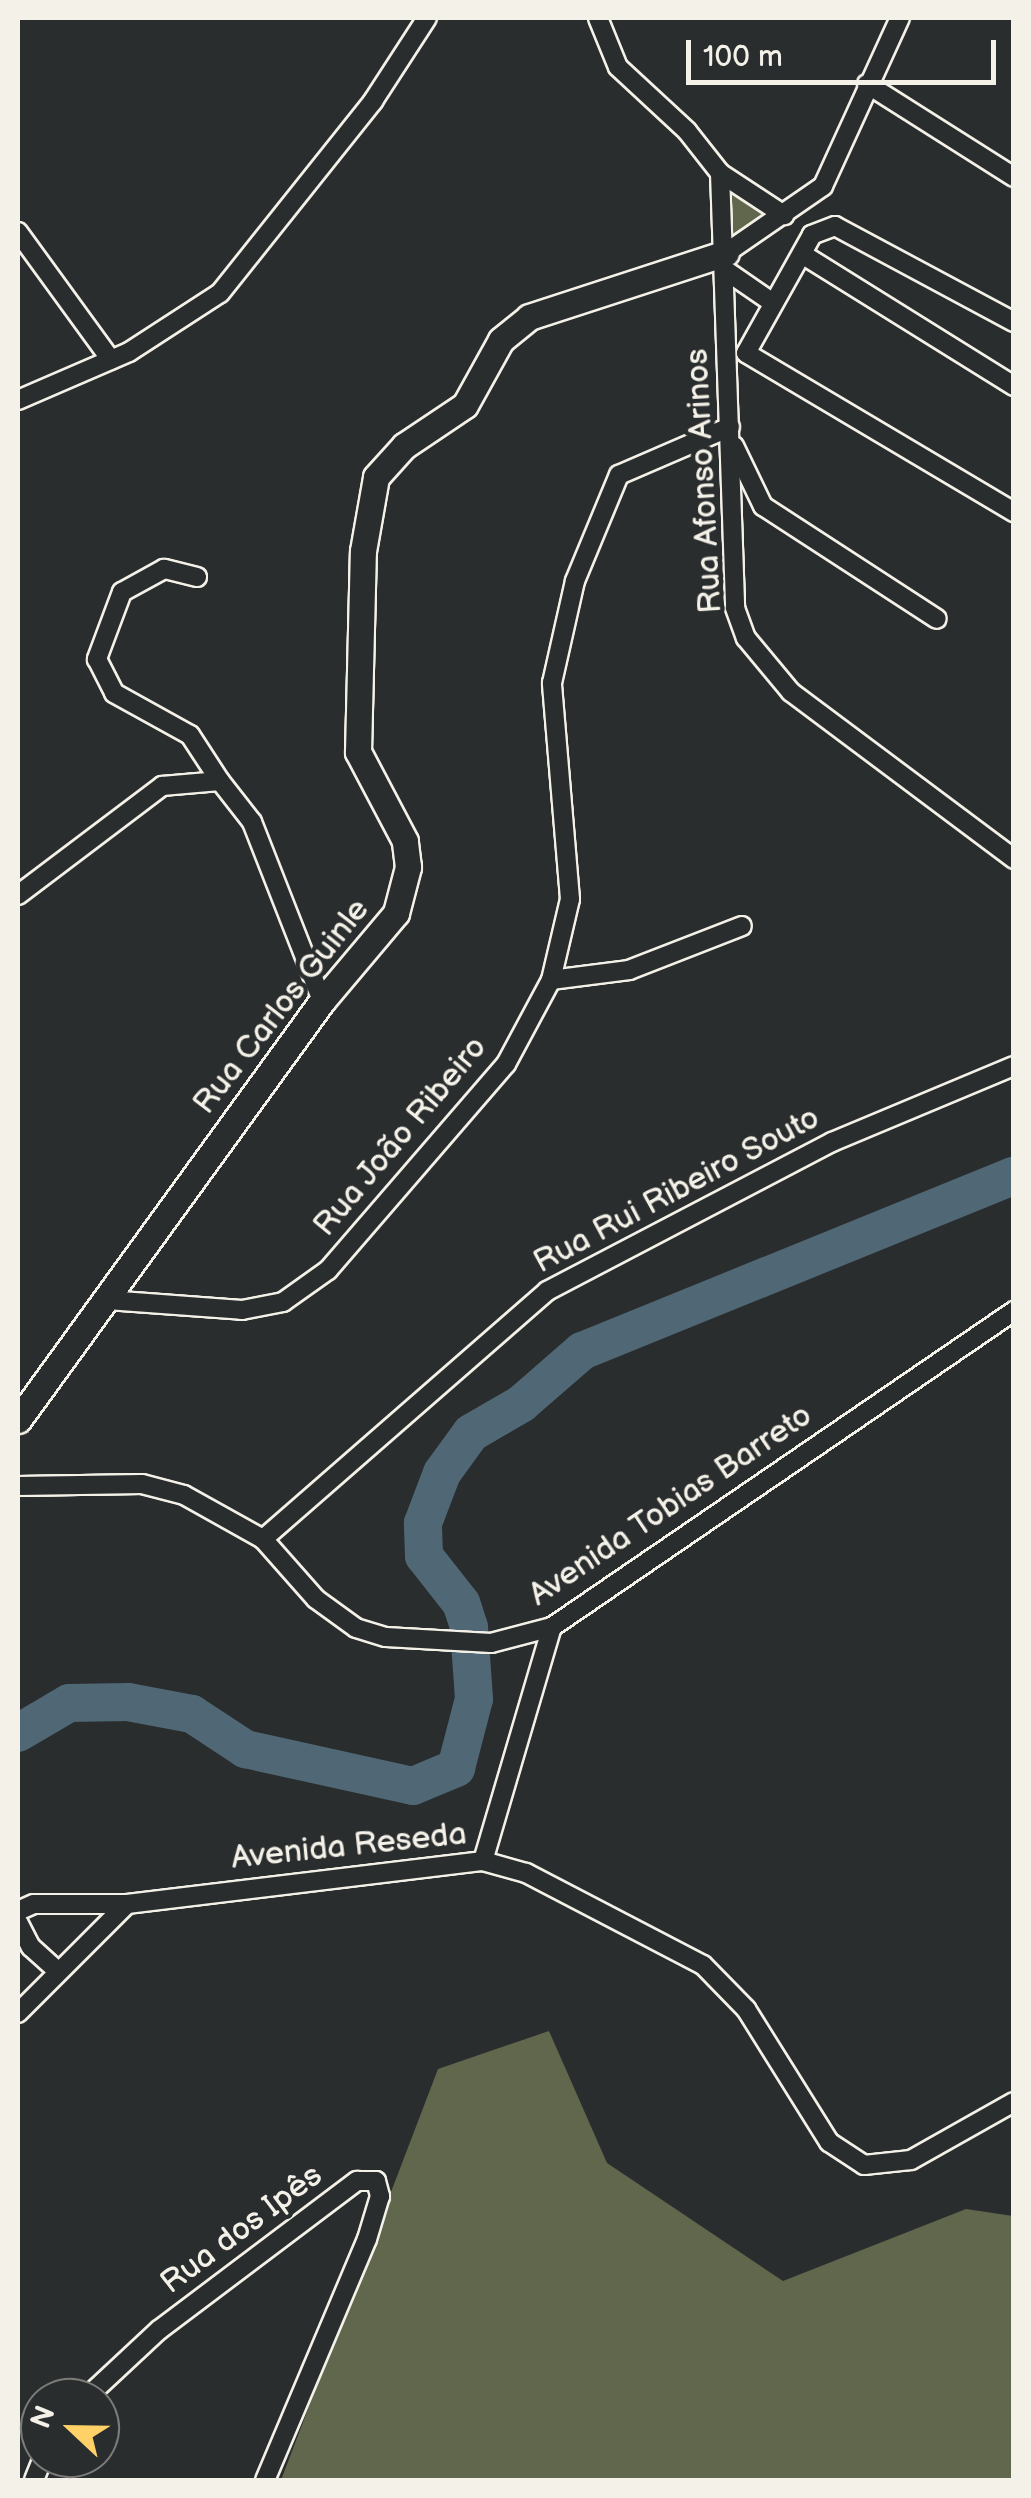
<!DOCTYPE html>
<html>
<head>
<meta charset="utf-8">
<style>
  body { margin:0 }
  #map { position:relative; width:1031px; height:2498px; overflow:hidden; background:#2a2d2e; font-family:"Balsamiq Sans",sans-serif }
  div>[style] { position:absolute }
  .green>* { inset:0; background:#61674d }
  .river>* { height:38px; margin:-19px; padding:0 19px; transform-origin:19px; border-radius:19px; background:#506875 }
  .roads { filter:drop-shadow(2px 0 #f4f1e8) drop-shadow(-2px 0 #f4f1e8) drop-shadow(0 2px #f4f1e8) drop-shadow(0 -2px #f4f1e8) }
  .street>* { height:18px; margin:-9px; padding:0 9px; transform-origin:9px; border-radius:9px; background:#2a2d2e }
  .secondary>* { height:25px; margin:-12.5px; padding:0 12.5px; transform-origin:12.5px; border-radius:12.5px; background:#2a2d2e }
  span { translate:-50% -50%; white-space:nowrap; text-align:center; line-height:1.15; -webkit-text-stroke:9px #2a2d2e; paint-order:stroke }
  .street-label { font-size:32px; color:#f4f1e8 }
  .frame { position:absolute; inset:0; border:20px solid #f4f1e8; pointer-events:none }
  .north { position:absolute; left:20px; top:2378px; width:100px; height:100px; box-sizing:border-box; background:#2a2d2e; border:2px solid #7b7b78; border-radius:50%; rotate:292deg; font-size:28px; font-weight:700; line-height:40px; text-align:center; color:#f4f1e8 }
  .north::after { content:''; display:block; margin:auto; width:35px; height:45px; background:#ffd166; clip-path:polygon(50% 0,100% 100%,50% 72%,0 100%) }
  .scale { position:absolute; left:686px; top:40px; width:310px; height:45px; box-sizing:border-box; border:5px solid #f4f1e8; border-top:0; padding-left:12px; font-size:30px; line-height:35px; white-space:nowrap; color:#f4f1e8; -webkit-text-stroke:8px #2a2d2e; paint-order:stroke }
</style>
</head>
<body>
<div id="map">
  <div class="green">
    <div style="clip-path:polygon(729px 186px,769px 217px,731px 244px)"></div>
    <div style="clip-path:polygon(549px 2031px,607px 2163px,783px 2281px,966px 2209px,1013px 2216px,1013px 2480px,281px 2480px,438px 2069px)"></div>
  </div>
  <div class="river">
    <div style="left:18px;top:1733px;width:59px;rotate:-30.5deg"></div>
    <div style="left:69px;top:1703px;width:59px;rotate:-1deg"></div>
    <div style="left:128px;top:1702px;width:65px;rotate:10.6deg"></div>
    <div style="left:192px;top:1714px;width:64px;rotate:33.4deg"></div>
    <div style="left:245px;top:1749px;width:172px;rotate:12.4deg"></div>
    <div style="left:413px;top:1786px;width:47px;rotate:-22.7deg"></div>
    <div style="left:456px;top:1768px;width:71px;rotate:-75.4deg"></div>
    <div style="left:474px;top:1699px;width:72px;rotate:-94deg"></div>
    <div style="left:469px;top:1627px;width:25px;rotate:-108deg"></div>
    <div style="left:461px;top:1603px;width:60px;rotate:-128.2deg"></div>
    <div style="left:424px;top:1556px;width:33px;rotate:-92deg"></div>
    <div style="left:423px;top:1523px;width:53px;rotate:-69.2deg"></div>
    <div style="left:442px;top:1473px;width:49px;rotate:-54.1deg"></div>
    <div style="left:471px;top:1433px;width:58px;rotate:-30.1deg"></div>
    <div style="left:521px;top:1404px;width:81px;rotate:-41deg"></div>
    <div style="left:582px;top:1351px;width:466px;rotate:-22.1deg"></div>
  </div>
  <div class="roads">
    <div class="street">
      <div style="left:598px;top:18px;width:53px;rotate:67.8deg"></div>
      <div style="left:618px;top:67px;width:94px;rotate:42.8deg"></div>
      <div style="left:687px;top:131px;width:53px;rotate:51.8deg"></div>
      <div style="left:720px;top:173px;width:435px;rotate:88deg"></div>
      <div style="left:735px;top:608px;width:32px;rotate:70deg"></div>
      <div style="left:746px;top:638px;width:70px;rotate:50.2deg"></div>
      <div style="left:791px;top:692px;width:279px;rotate:36.8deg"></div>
      <div style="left:867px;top:84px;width:174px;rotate:32.3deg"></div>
      <div style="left:720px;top:173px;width:77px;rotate:33.3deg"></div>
      <div style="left:18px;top:232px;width:158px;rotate:54deg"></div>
      <div style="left:726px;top:253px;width:118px;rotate:-34.6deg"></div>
      <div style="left:823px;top:186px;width:185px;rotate:-65.4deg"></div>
      <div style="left:802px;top:254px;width:250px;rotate:31.9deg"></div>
      <div style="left:728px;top:272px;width:51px;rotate:34.6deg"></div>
      <div style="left:1014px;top:322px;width:203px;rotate:-151.8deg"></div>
      <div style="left:835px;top:226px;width:25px;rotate:159deg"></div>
      <div style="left:812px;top:235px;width:135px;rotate:119.2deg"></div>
      <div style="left:746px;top:353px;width:312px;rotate:30.7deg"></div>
      <div style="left:18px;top:400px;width:121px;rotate:-23.4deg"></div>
      <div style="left:129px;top:352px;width:108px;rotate:-33deg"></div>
      <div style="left:220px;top:293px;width:246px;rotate:-51.4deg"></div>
      <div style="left:373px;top:101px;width:99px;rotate:-57deg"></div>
      <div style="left:734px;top:446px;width:67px;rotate:64.2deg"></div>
      <div style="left:763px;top:506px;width:207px;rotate:33deg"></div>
      <div style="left:197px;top:577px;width:34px;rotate:-166deg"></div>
      <div style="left:164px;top:569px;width:48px;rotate:151.3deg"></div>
      <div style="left:122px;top:592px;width:72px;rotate:110.5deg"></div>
      <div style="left:97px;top:659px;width:38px;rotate:63deg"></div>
      <div style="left:114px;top:693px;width:87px;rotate:28.9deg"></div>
      <div style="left:190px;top:735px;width:55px;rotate:56.9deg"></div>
      <div style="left:18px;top:895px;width:181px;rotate:-37.1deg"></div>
      <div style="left:162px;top:786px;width:58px;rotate:-4.9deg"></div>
      <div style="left:220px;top:781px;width:52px;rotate:52deg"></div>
      <div style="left:252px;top:822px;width:192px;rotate:68.6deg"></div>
      <div style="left:551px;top:980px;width:79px;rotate:-7.3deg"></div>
      <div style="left:629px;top:970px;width:121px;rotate:-21.3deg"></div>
      <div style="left:107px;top:1300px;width:135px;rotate:4.2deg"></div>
      <div style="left:242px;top:1310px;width:42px;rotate:-11deg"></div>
      <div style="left:283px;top:1302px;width:55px;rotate:-35.4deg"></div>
      <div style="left:328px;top:1270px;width:272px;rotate:-49.2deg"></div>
      <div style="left:506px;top:1064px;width:95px;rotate:-61.8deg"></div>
      <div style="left:551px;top:980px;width:83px;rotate:-76.8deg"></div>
      <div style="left:570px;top:899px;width:217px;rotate:-94.8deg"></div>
      <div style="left:552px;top:683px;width:105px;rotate:-77.3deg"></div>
      <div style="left:575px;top:581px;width:115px;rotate:-67.5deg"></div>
      <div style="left:619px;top:475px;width:121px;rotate:-23.4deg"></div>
      <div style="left:18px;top:1486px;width:124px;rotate:-0.9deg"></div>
      <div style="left:142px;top:1484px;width:43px;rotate:14.7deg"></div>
      <div style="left:184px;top:1495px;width:90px;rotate:29.1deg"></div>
      <div style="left:263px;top:1539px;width:80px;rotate:48.5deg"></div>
      <div style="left:316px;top:1599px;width:49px;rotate:35.9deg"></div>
      <div style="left:356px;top:1628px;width:31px;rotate:17deg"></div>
      <div style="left:386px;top:1637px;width:105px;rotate:3.3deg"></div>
      <div style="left:491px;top:1643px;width:63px;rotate:-14.7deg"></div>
      <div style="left:552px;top:1627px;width:560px;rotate:-34.37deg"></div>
      <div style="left:263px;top:1539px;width:377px;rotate:-41.1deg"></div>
      <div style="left:547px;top:1291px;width:322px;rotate:-27.6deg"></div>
      <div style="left:832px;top:1142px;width:197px;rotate:-22.7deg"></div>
      <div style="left:483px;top:1861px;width:244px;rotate:-73.6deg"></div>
      <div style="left:18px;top:1911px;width:17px;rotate:-24deg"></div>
      <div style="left:34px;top:1904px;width:93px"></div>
      <div style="left:18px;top:1922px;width:28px;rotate:63deg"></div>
      <div style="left:31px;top:1947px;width:36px;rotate:42deg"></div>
      <div style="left:18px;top:2013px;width:154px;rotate:-45deg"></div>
      <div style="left:127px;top:1904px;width:359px;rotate:-6.9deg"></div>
      <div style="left:483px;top:1861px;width:45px;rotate:15.6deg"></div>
      <div style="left:526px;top:1873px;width:199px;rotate:27.5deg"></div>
      <div style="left:703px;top:1965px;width:62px;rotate:45.7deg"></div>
      <div style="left:746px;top:2009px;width:157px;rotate:58deg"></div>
      <div style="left:829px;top:2142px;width:42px;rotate:33.3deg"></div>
      <div style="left:864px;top:2165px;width:47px;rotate:-6.1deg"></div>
      <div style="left:911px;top:2160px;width:118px;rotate:-29.4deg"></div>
      <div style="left:86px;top:2398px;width:100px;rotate:-43deg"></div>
      <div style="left:159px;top:2330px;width:248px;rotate:-37deg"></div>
      <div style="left:357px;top:2181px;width:19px"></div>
      <div style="left:376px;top:2181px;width:16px;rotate:75deg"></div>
      <div style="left:380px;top:2196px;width:45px;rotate:106.8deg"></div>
      <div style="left:367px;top:2239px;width:262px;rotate:112.9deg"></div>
      <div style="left:34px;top:2480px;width:24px;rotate:-68deg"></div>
    </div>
    <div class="secondary">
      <div style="left:18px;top:1420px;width:518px;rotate:-54.04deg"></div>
      <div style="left:322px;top:1001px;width:115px;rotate:-49.9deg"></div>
      <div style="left:396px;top:913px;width:48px;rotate:-75.4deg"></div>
      <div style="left:408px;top:867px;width:26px;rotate:-97deg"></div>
      <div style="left:405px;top:841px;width:101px;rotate:-117.8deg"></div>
      <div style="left:358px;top:752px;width:201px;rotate:-88.6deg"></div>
      <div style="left:363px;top:551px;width:75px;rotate:-80deg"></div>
      <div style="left:376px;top:477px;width:42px;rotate:-47.9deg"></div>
      <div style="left:404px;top:446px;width:73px;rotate:-33.9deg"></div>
      <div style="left:465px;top:405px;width:74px;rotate:-61deg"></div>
      <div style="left:501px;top:340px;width:36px;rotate:-39deg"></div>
      <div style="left:529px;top:317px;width:207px;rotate:-18deg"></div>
    </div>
  </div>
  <div class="street-label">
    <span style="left:705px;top:481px;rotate:-93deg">Rua Afonso Arinos</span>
    <span style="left:282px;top:1007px;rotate:-52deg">Rua Carlos Guinle</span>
    <span style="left:401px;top:1137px;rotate:-50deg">Rua João Ribeiro</span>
    <span style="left:677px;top:1191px;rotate:-28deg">Rua Rui Ribeiro Souto</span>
    <span style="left:671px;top:1506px;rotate:-34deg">Avenida Tobias Barreto</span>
    <span style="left:349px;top:1847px;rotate:-6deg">Avenida Reseda</span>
    <span style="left:242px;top:2230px;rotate:-37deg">Rua dos Ipês</span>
  </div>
  <div class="frame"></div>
  <div class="north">N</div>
  <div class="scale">100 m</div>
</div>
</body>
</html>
